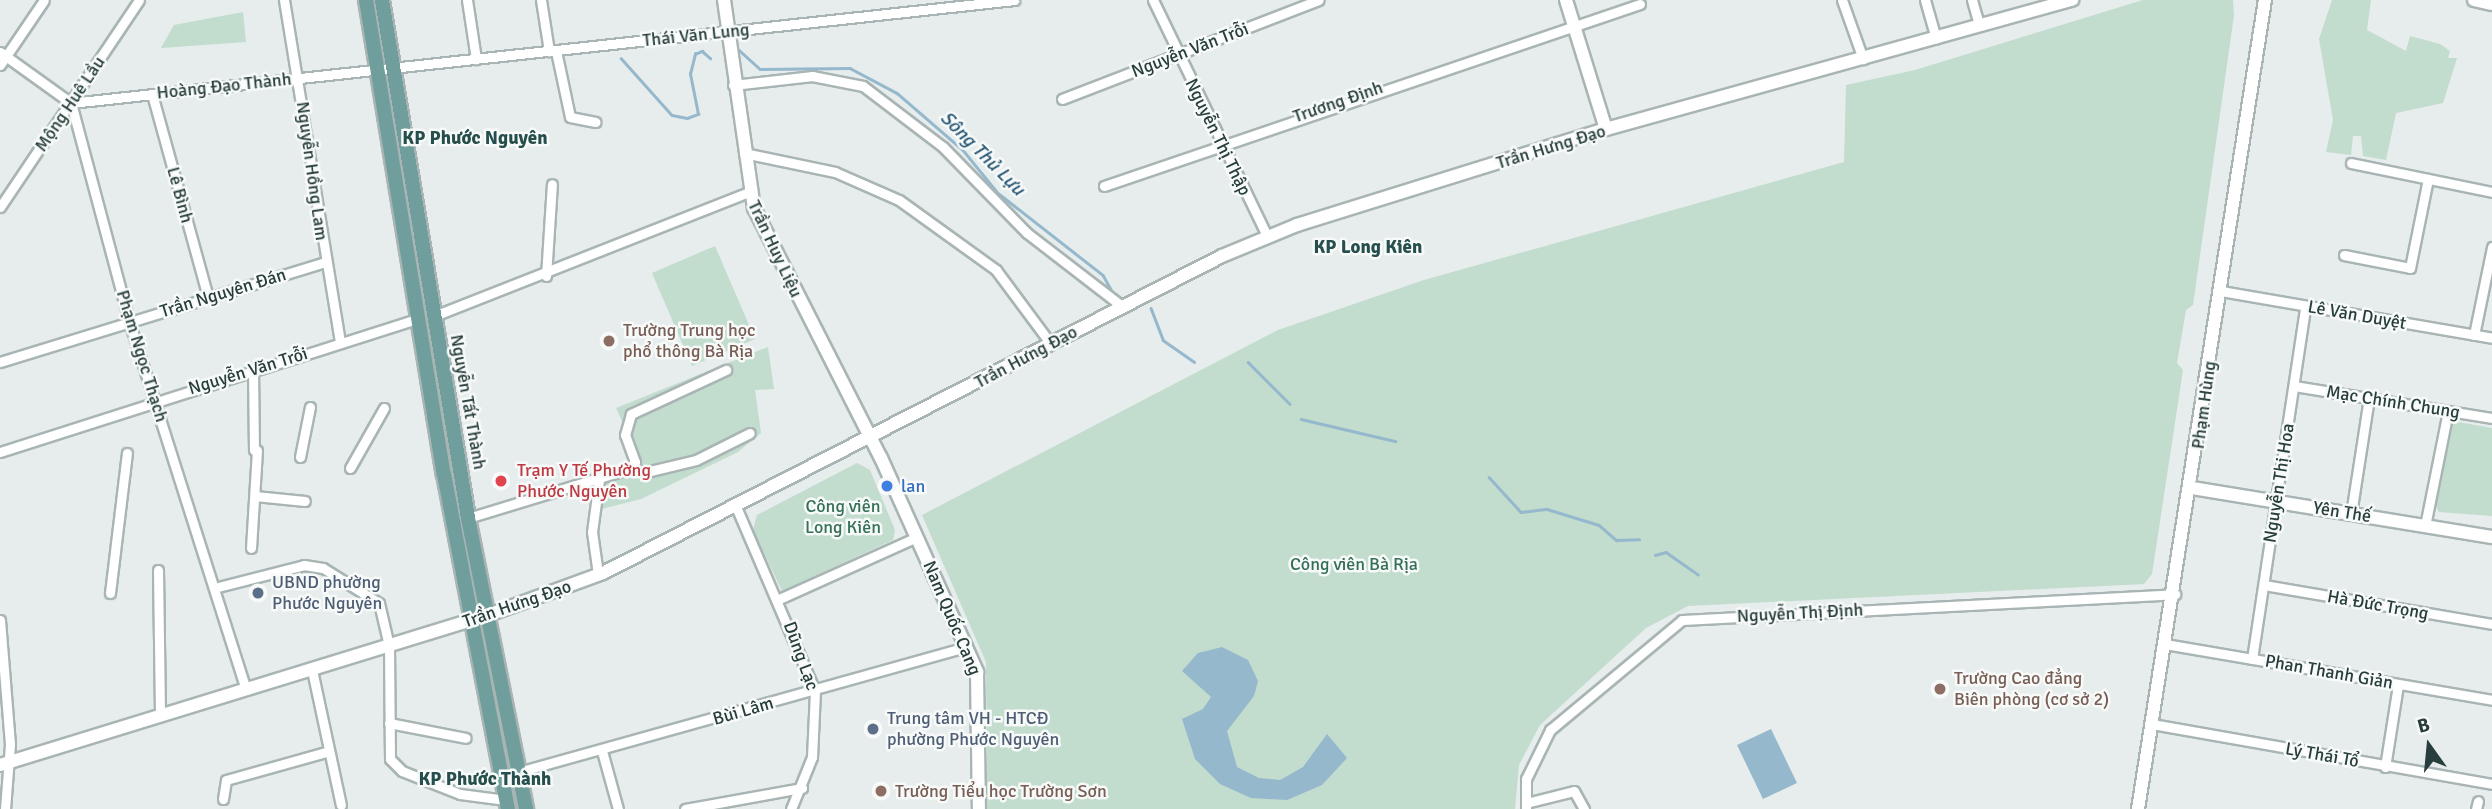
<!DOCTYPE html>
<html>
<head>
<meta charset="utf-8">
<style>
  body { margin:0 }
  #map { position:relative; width:2492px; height:809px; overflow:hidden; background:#e6edec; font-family:Signika,sans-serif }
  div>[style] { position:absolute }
  .green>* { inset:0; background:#c2dcce }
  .water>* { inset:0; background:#95b8cc }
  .stream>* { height:2.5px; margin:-1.25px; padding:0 1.25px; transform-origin:1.25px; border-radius:1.25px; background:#95b8cc }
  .roads { filter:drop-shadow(2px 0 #a9b5b4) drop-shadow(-2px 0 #a9b5b4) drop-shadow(0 2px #a9b5b4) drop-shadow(0 -2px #a9b5b4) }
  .street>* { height:9px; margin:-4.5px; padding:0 4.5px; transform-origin:4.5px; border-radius:4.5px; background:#fff }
  .secondary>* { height:12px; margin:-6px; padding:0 6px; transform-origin:6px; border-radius:6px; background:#fff }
  .primary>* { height:14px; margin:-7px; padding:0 7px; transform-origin:7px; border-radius:7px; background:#709e9c }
  .dots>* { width:19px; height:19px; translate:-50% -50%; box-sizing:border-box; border:4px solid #f7faf9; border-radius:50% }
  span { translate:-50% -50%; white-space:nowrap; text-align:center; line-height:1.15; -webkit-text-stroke:5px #f7faf9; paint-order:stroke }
  .street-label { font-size:18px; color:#273e3c }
  .education-label { font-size:18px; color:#785e54 }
  .left { translate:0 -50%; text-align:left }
  .health-label { font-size:18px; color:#be3a42 }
  .shop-label { font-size:18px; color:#366cbe }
  .park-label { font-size:18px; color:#357058 }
  .service-label { font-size:18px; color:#4e5e75 }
  .neighbourhood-label { font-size:19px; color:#254e4d; font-weight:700 }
  .water-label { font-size:19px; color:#275774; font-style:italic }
  .north { position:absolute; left:2394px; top:711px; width:70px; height:70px; -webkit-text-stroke:5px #f7faf9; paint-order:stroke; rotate:345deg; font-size:19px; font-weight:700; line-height:28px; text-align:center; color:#273e3c }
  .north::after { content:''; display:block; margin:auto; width:24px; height:32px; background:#273e3c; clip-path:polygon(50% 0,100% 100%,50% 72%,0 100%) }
</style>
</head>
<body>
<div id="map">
  <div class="green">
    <div style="clip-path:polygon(2143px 0,2233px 0,2234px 15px,2193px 305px,2186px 310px,2177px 363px,2183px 370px,2152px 574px,2144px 584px,1688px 606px,1646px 628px,1540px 725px,1519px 765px,1515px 809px,987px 809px,986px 662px,922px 515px,1278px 330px,1424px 280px,1844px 162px,1846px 85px,1915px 70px)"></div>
    <div style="clip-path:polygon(2332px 0,2371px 0,2367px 30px,2406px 51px,2410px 36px,2440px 44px,2450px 51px,2448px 58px,2457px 58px,2443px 103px,2396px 113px,2386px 160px,2363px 156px,2361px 136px,2353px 136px,2351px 155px,2326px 152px,2333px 120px,2319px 39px)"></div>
    <div style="clip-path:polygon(243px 12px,246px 42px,161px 48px,174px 25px)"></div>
    <div style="clip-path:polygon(715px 246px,755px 339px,692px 366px,652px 273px)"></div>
    <div style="clip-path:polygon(768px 347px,774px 389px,755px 390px,761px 433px,738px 452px,641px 499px,601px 509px,604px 482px,644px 469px,616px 408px)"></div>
    <div style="clip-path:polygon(2458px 422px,2492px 428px,2492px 516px,2439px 512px,2435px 505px,2450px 426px)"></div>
    <div style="clip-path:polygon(857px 463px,870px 470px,895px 530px,893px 540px,782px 591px,753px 530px,757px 515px)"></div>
  </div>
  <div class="water">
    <div style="clip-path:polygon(1222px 647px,1248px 660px,1258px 681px,1254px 696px,1227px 731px,1237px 767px,1259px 778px,1280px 780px,1303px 767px,1327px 734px,1347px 758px,1322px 785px,1287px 800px,1251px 798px,1220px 784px,1195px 759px,1182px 719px,1203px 709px,1211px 697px,1182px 671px,1198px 653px)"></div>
    <div style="clip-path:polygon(1771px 729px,1797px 783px,1763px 799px,1737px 745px)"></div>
  </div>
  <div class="stream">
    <div style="left:739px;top:50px;width:28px;rotate:42deg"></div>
    <div style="left:760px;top:69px;width:90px;rotate:-0.6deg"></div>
    <div style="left:850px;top:68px;width:53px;rotate:28deg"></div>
    <div style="left:897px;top:93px;width:87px;rotate:40.8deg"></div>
    <div style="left:963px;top:150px;width:55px;rotate:50.9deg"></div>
    <div style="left:998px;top:193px;width:133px;rotate:38deg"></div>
    <div style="left:1103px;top:275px;width:18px;rotate:61deg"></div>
    <div style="left:621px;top:58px;width:76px;rotate:48.2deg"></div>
    <div style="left:672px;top:115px;width:15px;rotate:11deg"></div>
    <div style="left:687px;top:118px;width:12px;rotate:-20deg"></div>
    <div style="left:698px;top:114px;width:41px;rotate:-101.3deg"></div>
    <div style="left:690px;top:74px;width:21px;rotate:-76deg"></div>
    <div style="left:695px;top:54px;width:8px;rotate:-23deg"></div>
    <div style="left:702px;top:51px;width:11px;rotate:41deg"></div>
    <div style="left:1151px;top:308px;width:34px;rotate:69deg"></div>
    <div style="left:1163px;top:340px;width:38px;rotate:35deg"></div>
    <div style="left:1248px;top:362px;width:59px;rotate:45deg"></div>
    <div style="left:1301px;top:419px;width:97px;rotate:13.2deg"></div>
    <div style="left:1489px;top:477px;width:47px;rotate:47.6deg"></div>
    <div style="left:1521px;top:512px;width:26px;rotate:-7deg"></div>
    <div style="left:1547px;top:509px;width:54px;rotate:17.1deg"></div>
    <div style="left:1599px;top:525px;width:23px;rotate:41deg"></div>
    <div style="left:1616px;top:540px;width:23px;rotate:-2deg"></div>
    <div style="left:1655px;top:555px;width:11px;rotate:-15deg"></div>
    <div style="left:1666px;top:552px;width:39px;rotate:35deg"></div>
  </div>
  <div class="roads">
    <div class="street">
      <div style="left:284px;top:0;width:347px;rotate:80.7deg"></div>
      <div style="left:467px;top:0;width:60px;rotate:81.3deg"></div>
      <div style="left:541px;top:0;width:52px;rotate:81.1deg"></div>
      <div style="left:1153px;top:0;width:262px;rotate:64.2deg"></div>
      <div style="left:1842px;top:0;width:63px;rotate:70.4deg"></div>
      <div style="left:1925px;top:0;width:40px;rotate:74deg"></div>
      <div style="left:1972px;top:0;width:26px;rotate:74deg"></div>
      <div style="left:556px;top:51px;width:67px;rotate:78deg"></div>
      <div style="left:570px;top:117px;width:26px;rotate:11deg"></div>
      <div style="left:0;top:52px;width:87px;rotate:35.7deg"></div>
      <div style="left:71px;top:103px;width:226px;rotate:75.1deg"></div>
      <div style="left:129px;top:321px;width:387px;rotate:72.4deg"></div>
      <div style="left:0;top:65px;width:78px;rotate:-55.9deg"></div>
      <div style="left:733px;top:85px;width:80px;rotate:-6.5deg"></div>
      <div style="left:812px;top:76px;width:52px;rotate:11.1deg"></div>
      <div style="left:863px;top:86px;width:101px;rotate:37.3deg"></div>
      <div style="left:943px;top:147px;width:120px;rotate:45.7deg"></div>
      <div style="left:1027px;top:233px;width:121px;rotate:37.6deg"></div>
      <div style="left:152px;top:94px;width:211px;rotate:74.6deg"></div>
      <div style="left:1062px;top:99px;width:275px;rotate:-21.1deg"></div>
      <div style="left:71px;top:103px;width:949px;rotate:-6.23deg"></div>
      <div style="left:744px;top:153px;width:93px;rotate:11.8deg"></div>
      <div style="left:835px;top:172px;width:70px;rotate:23.6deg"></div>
      <div style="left:899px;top:200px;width:120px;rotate:35.8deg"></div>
      <div style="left:996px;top:270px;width:92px;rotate:53.4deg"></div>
      <div style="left:2351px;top:163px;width:144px;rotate:11.6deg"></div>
      <div style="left:1104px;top:186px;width:566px;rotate:-18.76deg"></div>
      <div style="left:0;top:207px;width:249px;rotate:-56.1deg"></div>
      <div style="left:2344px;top:255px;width:67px;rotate:11.1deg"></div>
      <div style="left:2410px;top:268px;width:91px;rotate:-78.6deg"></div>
      <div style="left:546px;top:276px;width:92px;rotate:-86.3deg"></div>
      <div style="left:2221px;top:291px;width:275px;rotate:9.8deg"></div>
      <div style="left:434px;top:316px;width:338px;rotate:-21.5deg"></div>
      <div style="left:2474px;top:335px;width:90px;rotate:-78.4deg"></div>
      <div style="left:0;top:362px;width:340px;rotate:-17.1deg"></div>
      <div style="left:253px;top:369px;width:81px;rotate:89.3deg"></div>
      <div style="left:2294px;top:386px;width:201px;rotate:9.2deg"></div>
      <div style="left:0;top:452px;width:439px;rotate:-17.7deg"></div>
      <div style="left:300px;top:457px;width:51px;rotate:-78.7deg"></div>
      <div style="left:350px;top:468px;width:69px;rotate:-60.5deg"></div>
      <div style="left:628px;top:469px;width:18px;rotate:9deg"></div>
      <div style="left:646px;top:472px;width:51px;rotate:-13.5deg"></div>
      <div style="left:696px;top:460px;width:60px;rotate:-26.6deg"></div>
      <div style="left:255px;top:496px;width:50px;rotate:5.7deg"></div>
      <div style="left:737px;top:509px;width:198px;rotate:66.8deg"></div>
      <div style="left:815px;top:691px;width:66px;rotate:92.6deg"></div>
      <div style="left:812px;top:757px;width:56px;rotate:112deg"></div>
      <div style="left:2351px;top:514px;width:117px;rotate:-81.2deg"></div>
      <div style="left:468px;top:518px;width:167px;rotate:-17deg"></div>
      <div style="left:628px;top:469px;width:10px;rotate:-45deg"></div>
      <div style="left:635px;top:462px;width:29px;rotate:-110deg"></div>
      <div style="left:625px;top:435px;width:22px;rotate:-74deg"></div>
      <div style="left:631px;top:414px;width:105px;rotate:-24.9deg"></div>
      <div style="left:2425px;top:526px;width:117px;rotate:-78.7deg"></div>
      <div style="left:251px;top:548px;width:98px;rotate:-86.5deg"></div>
      <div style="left:158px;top:570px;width:146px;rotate:89.2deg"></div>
      <div style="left:598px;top:574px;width:42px;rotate:-98.1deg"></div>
      <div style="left:592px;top:532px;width:52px;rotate:-82.3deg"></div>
      <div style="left:2264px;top:585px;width:231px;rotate:9.7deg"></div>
      <div style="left:214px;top:588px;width:93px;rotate:-14.3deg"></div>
      <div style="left:304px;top:565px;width:19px;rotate:9deg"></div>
      <div style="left:323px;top:568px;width:66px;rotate:32deg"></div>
      <div style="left:379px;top:603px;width:44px;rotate:76.9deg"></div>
      <div style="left:389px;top:646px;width:113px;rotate:89.5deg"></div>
      <div style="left:390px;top:759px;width:17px;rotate:45deg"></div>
      <div style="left:402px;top:771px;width:62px;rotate:21.6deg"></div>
      <div style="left:460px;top:794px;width:46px;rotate:7.4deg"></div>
      <div style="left:110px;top:593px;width:141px;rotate:-83.1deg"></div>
      <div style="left:779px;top:599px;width:151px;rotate:-24.2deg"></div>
      <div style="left:0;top:620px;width:124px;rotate:85.4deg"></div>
      <div style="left:10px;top:744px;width:65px;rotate:94.4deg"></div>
      <div style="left:2165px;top:644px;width:332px;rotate:9.7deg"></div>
      <div style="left:2252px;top:659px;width:356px;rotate:-81.4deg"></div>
      <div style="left:312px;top:670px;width:138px;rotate:77.9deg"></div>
      <div style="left:389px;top:723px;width:78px;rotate:11deg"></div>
      <div style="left:2152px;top:724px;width:345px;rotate:10deg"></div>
      <div style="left:602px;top:751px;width:60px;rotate:74.6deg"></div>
      <div style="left:2385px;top:767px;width:83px;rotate:-81deg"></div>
      <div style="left:518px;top:772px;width:466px;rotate:-15.6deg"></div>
      <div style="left:223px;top:799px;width:19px;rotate:-81deg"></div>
      <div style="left:226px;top:780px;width:107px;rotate:-15.7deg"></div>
      <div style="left:1526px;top:803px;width:49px;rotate:-14deg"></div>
      <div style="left:1574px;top:791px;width:21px;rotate:61deg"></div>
      <div style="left:685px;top:809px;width:119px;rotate:-10.2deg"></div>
      <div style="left:1526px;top:809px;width:30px;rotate:-90deg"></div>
      <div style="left:1526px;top:779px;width:55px;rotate:-63.9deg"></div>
      <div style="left:1550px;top:730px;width:172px;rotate:-39.8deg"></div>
      <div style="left:1682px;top:620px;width:494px;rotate:-3deg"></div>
      <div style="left:2476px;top:809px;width:8px;rotate:-76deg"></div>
    </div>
    <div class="secondary">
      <div style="left:724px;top:0;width:210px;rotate:81.8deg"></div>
      <div style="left:754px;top:208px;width:280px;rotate:63.1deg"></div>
      <div style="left:881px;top:458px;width:235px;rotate:65.8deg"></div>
      <div style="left:977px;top:672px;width:137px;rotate:89.2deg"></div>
      <div style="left:1566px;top:0;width:135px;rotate:72.8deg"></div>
      <div style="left:2474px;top:0;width:18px;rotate:13deg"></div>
      <div style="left:2192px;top:488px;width:304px;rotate:9.3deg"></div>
      <div style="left:0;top:765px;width:511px;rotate:-17.09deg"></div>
      <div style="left:488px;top:615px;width:122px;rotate:-20.1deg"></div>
      <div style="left:603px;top:573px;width:695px;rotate:-27.12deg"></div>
      <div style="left:1222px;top:256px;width:81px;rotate:-22.5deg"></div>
      <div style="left:1297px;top:225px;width:324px;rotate:-17.3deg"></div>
      <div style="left:1606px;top:129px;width:484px;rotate:-15.5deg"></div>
      <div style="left:2138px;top:809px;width:819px;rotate:-81.08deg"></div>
    </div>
    <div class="primary">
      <div style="left:366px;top:0;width:480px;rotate:80.7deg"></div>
      <div style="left:444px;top:474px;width:341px;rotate:79.2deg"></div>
      <div style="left:382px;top:0;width:525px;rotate:80.57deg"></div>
      <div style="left:468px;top:518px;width:297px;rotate:78.7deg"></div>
    </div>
  </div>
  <div class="dots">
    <div style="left:609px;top:341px;background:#8d6e63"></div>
    <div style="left:501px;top:481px;background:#e0444e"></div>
    <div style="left:887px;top:486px;background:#3f7fe0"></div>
    <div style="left:258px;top:593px;background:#5c6f8a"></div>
    <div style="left:1940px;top:689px;background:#8d6e63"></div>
    <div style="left:873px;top:729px;background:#5c6f8a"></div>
    <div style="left:881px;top:791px;background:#8d6e63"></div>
  </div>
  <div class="street-label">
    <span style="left:696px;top:35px;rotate:-6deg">Thái Văn Lung</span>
    <span style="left:1190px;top:50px;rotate:-21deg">Nguyễn Văn Trỗi</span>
    <span style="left:224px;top:86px;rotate:-6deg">Hoàng Đạo Thành</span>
    <span style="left:1338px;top:102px;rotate:-19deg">Trương Định</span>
    <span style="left:70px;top:104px;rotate:-56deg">Mộng Huê Lầu</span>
    <span style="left:1218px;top:137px;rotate:64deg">Nguyễn Thị Thập</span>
    <span style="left:1551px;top:147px;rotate:-17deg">Trần Hưng Đạo</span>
    <span style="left:312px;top:171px;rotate:82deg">Nguyễn Hồng Lam</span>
    <span style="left:180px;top:195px;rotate:75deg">Lê Bình</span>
    <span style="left:775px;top:249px;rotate:65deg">Trần Huy Liệu</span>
    <span style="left:223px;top:293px;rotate:-17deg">Trần Nguyên Đán</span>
    <span style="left:2357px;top:315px;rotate:10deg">Lê Văn Duyệt</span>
    <span style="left:142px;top:356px;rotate:73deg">Phạm Ngọc Thạch</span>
    <span style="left:1026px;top:357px;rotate:-28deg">Trần Hưng Đạo</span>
    <span style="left:248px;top:371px;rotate:-17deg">Nguyễn Văn Trỗi</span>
    <span style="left:468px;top:402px;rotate:80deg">Nguyễn Tất Thành</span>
    <span style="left:2393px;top:402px;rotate:9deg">Mạc Chính Chung</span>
    <span style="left:2204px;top:405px;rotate:-82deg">Phạm Hùng</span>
    <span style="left:2279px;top:483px;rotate:-81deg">Nguyễn Thị Hoa</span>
    <span style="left:2342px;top:512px;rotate:9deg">Yên Thế</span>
    <span style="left:517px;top:604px;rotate:-19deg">Trần Hưng Đạo</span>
    <span style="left:2378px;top:605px;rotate:10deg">Hà Đức Trọng</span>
    <span style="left:1800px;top:613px;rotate:-3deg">Nguyễn Thị Định</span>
    <span style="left:952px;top:618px;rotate:67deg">Nam Quốc Cang</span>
    <span style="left:801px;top:656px;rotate:70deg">Dũng Lạc</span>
    <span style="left:2329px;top:672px;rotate:10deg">Phan Thanh Giản</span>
    <span style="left:743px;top:711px;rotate:-16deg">Bùi Lâm</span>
    <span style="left:2322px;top:755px;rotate:10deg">Lý Thái Tổ</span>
  </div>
  <div class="education-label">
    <span class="left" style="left:623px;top:341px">Trường Trung học<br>phổ thông Bà Rịa</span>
    <span class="left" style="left:1954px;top:689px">Trường Cao đẳng<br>Biên phòng (cơ sở 2)</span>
    <span class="left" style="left:895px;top:791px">Trường Tiểu học Trường Sơn</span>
  </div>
  <div class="health-label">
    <span class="left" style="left:517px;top:481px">Trạm Y Tế Phường<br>Phước Nguyên</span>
  </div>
  <div class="shop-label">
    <span class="left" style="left:901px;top:486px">lan</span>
  </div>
  <div class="park-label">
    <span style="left:843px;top:517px">Công viên<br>Long Kiên</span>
    <span style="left:1354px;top:564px">Công viên Bà Rịa</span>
  </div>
  <div class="service-label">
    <span class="left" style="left:272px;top:593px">UBND phường<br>Phước Nguyên</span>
    <span class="left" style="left:887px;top:729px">Trung tâm VH - HTCĐ<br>phường Phước Nguyên</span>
  </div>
  <div class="neighbourhood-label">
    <span style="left:475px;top:139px">KP Phước Nguyên</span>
    <span style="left:1368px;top:248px">KP Long Kiên</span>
    <span style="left:485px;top:780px">KP Phước Thành</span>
  </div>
  <div class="water-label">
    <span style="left:982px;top:154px;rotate:45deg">Sông Thủ Lựu</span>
  </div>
  <div class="north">B</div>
</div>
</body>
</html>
